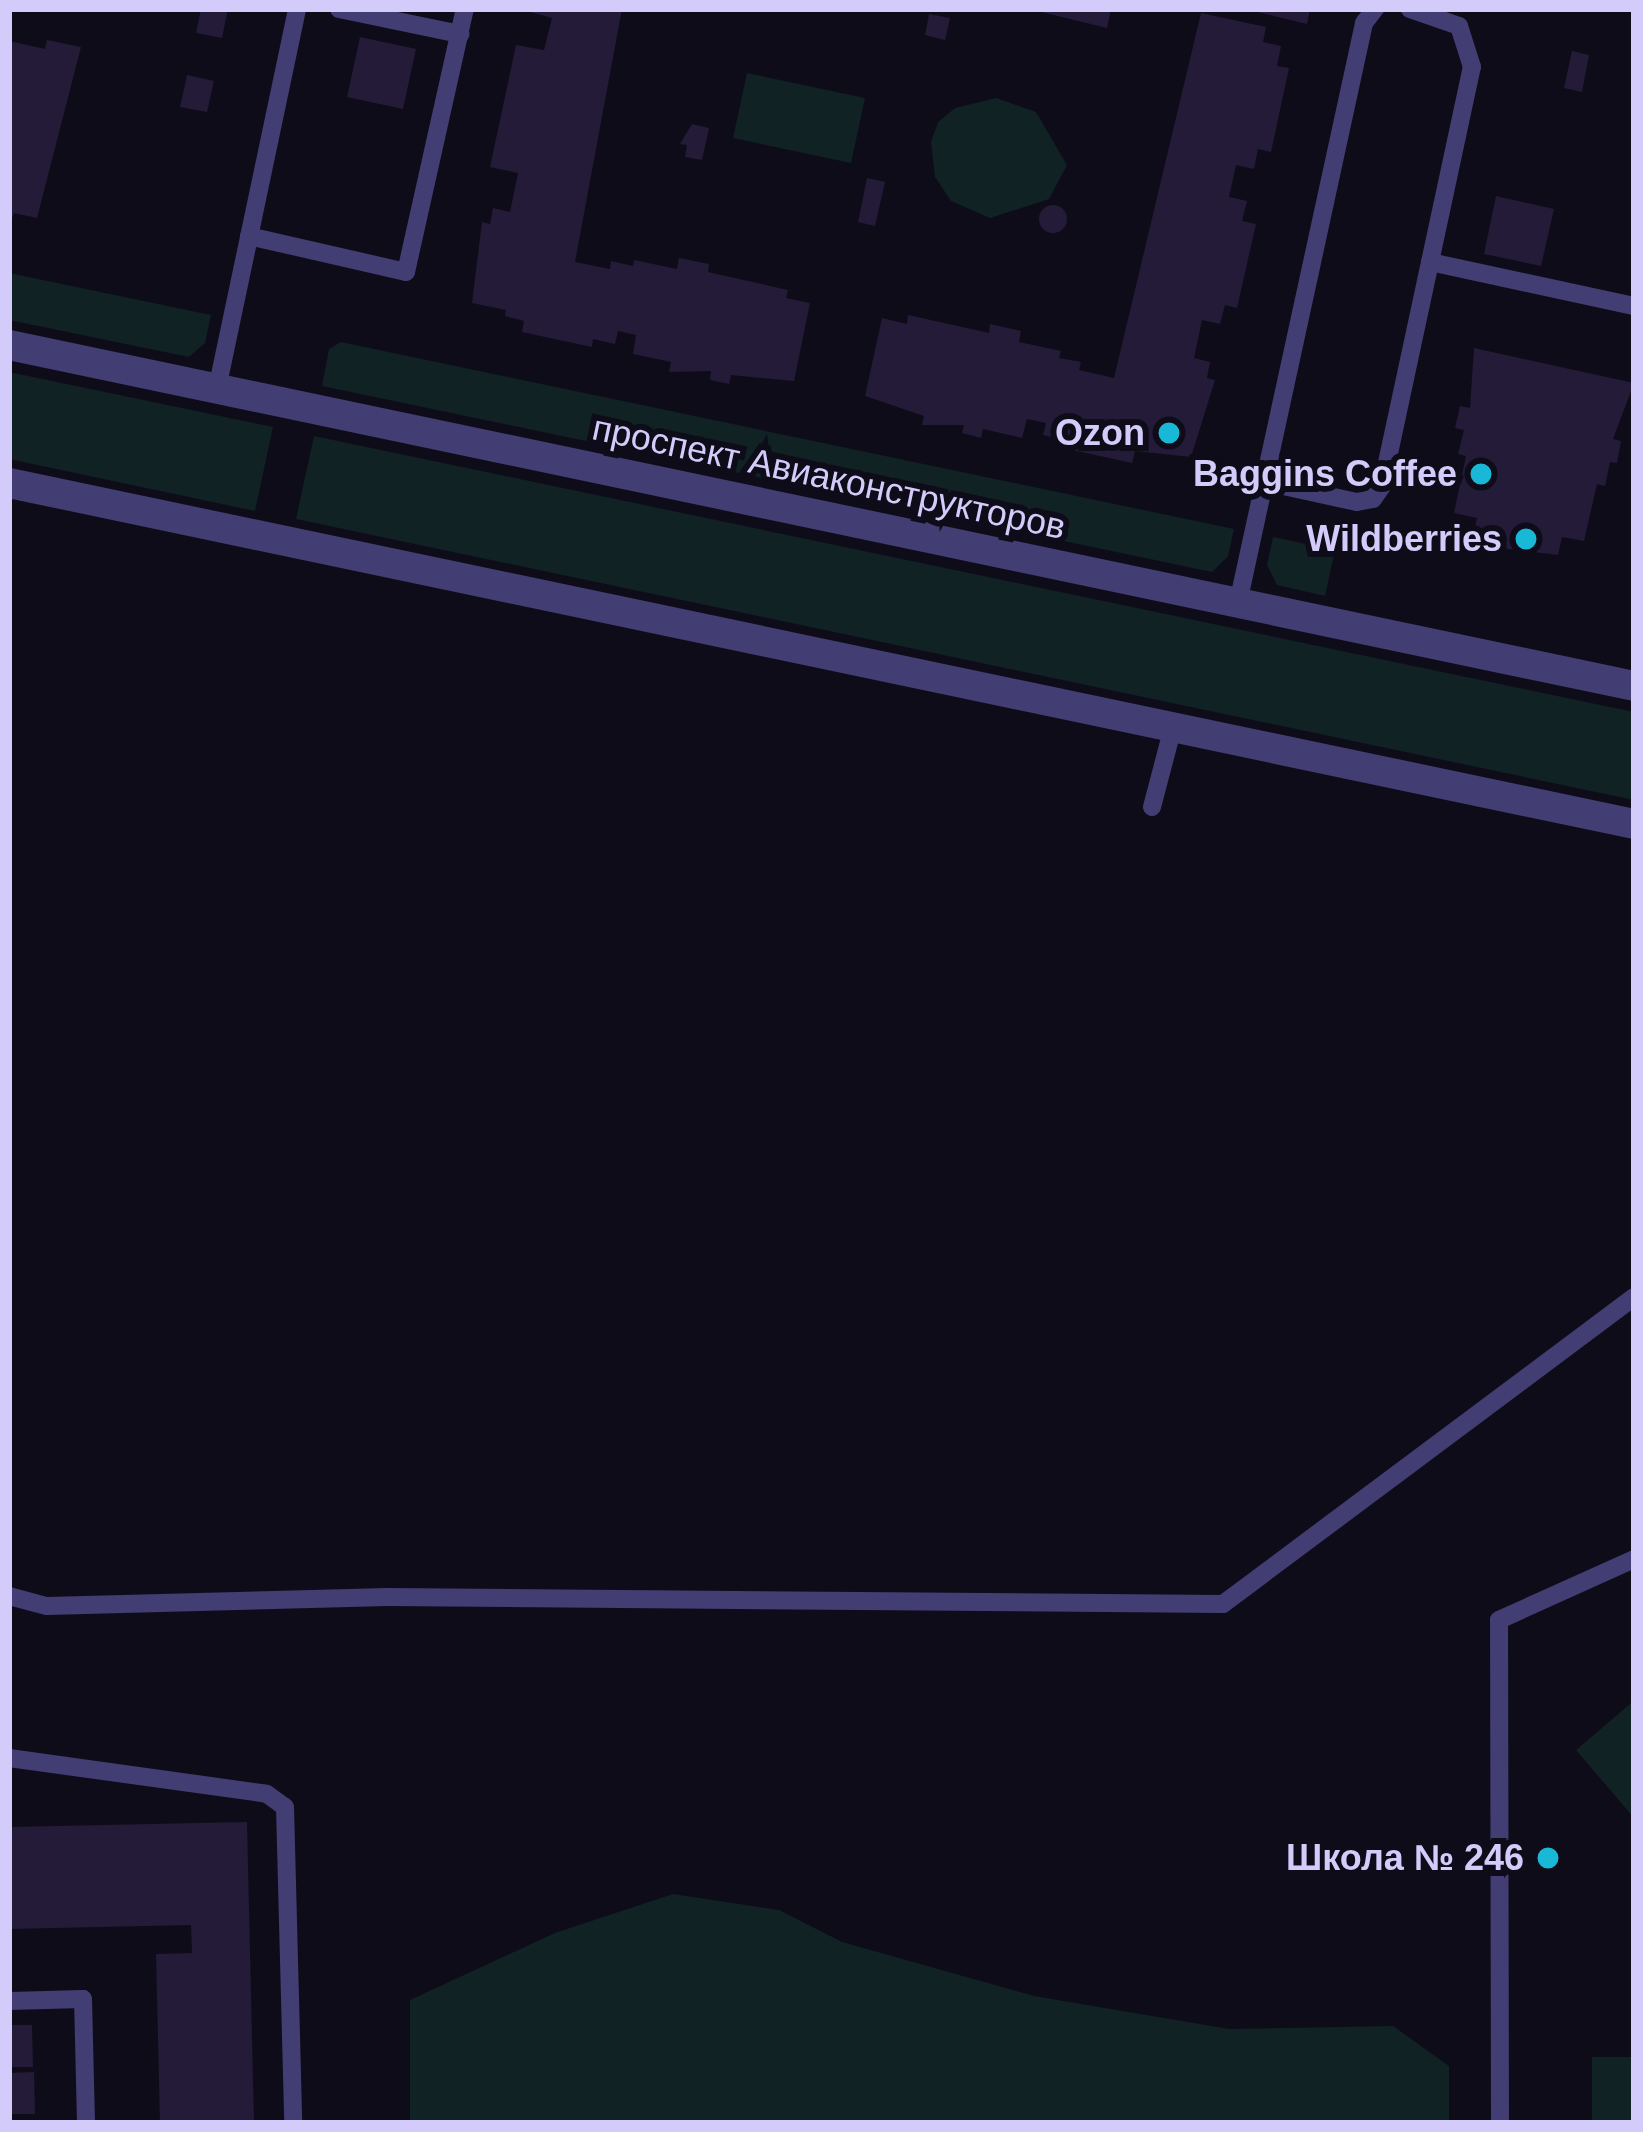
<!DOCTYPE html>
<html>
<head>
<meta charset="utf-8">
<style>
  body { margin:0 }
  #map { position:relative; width:1643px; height:2132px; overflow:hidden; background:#0f0c19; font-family:Helvetica,sans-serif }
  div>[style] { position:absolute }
  .green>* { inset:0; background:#102223 }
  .building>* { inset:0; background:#231b38 }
  .round { border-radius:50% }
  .service>* { height:18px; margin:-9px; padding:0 9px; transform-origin:9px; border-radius:9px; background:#423d73 }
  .minor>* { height:30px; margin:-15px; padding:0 15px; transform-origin:15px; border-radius:15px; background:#423d73 }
  .dots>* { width:33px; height:33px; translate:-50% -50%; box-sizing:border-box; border:6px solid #0f0c19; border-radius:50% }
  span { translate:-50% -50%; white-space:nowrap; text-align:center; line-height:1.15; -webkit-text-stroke:12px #0f0c19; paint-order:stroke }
  .poi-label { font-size:36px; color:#d3cbf9; font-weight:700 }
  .right { translate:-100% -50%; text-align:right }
  .street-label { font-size:36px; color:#d3cbf9 }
  .frame { position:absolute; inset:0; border:12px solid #d3cbf9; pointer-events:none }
</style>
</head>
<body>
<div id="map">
  <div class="green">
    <div style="clip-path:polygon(747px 73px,865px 98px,851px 163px,733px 138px)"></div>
    <div style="clip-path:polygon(996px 98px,1036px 112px,1067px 165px,1049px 199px,990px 218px,951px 201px,935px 177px,931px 142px,938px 122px,955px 108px)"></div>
    <div style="clip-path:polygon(9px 273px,211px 315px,205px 343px,189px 357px,9px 320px)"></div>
    <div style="clip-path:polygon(341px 342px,1234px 529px,1228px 556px,1212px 572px,322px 386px,329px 349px)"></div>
    <div style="clip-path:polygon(9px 372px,273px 427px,255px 511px,9px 459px)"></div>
    <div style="clip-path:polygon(314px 436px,1634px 712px,1634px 800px,296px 519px)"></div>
    <div style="clip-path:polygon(1273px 537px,1335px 550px,1325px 596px,1277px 585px,1267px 565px)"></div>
    <div style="clip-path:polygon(1631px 1703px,1634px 1706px,1634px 1818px,1576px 1750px)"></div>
    <div style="clip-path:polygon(673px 1894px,779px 1910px,842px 1942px,1034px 1996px,1229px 2029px,1393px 2026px,1449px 2066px,1449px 2123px,410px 2123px,410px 2000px,555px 1933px)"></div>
    <div style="clip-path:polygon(1592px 2057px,1634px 2057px,1634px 2123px,1592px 2123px)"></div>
  </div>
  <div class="building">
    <div style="clip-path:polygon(201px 9px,228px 9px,222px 38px,196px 33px)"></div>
    <div style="clip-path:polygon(520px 9px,622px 9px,575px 262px,610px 269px,611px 261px,633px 266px,634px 260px,677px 269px,679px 258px,709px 264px,708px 272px,788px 290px,786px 298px,810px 303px,794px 381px,731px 375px,729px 384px,710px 380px,711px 371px,669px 372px,671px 362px,633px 354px,636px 335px,618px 331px,615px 344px,593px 339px,592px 347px,522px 332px,524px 321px,505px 316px,506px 310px,472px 303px,482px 222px,490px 224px,493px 208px,510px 212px,518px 173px,490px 167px,516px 45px,544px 50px,552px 18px)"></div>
    <div style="clip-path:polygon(1029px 9px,1111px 9px,1107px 28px)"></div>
    <div style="clip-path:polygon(1246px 9px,1310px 9px,1307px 24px)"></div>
    <div style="clip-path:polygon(1201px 13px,1266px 27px,1263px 42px,1281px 46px,1277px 66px,1289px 68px,1271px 152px,1258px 149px,1254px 169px,1236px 165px,1229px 197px,1247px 201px,1242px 221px,1256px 224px,1237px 308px,1225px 305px,1220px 324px,1202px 320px,1194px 358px,1210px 362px,1207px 378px,1215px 380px,1191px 457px,1135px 451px,1132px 463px,1063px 448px,1065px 440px,1043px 435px,1046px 423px,1027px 419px,1022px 438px,983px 429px,981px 438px,962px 433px,964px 425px,922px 425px,924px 416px,865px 396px,882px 318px,907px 324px,908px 315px,989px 333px,990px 324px,1021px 331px,1019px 342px,1061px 351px,1059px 358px,1081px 362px,1079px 370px,1114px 378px)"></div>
    <div style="clip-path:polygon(929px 14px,950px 18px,945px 40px,925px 35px)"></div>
    <div style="clip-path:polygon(360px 37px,416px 49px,403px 109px,347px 97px)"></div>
    <div style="clip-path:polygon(47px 40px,81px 47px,37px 218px,14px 213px,9px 226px,9px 41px,45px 49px)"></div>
    <div style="clip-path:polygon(1572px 51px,1589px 55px,1582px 92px,1564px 88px)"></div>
    <div style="clip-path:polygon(187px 75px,214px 81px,207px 112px,180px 107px)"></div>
    <div style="clip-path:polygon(692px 124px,709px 128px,702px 160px,685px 157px,687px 145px,680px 144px)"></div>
    <div style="clip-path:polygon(867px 178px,885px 182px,875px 226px,858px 222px)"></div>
    <div style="clip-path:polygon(1496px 196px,1554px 209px,1541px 266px,1484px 254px)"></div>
    <div class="round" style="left:1039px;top:205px;width:28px;height:28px"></div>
    <div style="clip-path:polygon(1474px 348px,1634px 383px,1613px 439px,1621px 441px,1617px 463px,1610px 462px,1605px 486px,1597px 484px,1584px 541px,1562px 537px,1558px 555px,1493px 547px,1473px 536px,1477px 518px,1454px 513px,1466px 456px,1458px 454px,1464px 430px,1455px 428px,1460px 406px,1470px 408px)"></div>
    <div style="clip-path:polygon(247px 1822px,254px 2123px,160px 2123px,156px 1954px,192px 1953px,191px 1925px,9px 1929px,9px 1827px)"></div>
    <div style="clip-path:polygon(9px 2025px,32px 2025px,33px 2067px,9px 2067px)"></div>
    <div style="clip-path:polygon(34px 2072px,35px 2114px,9px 2114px,9px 2073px)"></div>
  </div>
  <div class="service">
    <div style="left:339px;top:9px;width:124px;rotate:11.7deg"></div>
    <div style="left:249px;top:236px;width:161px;rotate:12.9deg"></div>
    <div style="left:406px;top:272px;width:270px;rotate:-77.4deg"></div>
    <div style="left:1430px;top:262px;width:209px;rotate:12.2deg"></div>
    <div style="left:217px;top:389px;width:388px;rotate:-78.1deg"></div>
    <div style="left:1265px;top:482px;width:94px;rotate:12.3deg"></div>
    <div style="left:1357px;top:502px;width:16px;rotate:-11deg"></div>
    <div style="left:1373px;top:499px;width:16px;rotate:-55deg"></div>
    <div style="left:1382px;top:486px;width:429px;rotate:-77.9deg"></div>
    <div style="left:1472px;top:67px;width:43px;rotate:-107.6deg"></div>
    <div style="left:1459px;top:26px;width:52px;rotate:-160.9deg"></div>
    <div style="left:1238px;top:603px;width:594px;rotate:-77.74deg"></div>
    <div style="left:1364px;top:23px;width:18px;rotate:-52deg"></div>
    <div style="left:1152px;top:807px;width:83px;rotate:-75.3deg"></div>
    <div style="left:9px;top:1596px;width:39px;rotate:15deg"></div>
    <div style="left:47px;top:1606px;width:340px;rotate:-1.5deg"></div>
    <div style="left:387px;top:1597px;width:836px;rotate:0.48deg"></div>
    <div style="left:1223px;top:1604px;width:513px;rotate:-36.76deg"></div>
    <div style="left:9px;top:1758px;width:260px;rotate:7.9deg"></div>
    <div style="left:267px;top:1794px;width:22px;rotate:36deg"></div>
    <div style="left:285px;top:1807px;width:316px;rotate:88.5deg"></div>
    <div style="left:9px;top:2001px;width:74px;rotate:-1.5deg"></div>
    <div style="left:83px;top:1999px;width:124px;rotate:88.6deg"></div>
    <div style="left:1500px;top:2123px;width:503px;rotate:-90.11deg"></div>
    <div style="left:1499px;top:1620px;width:148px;rotate:-24.3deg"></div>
  </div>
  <div class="minor">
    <div style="left:9px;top:345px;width:1660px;rotate:11.85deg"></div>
    <div style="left:9px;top:483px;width:1660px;rotate:11.85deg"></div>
  </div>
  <div class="dots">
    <div style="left:1169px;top:433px;background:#19b8d7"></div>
    <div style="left:1481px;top:474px;background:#19b8d7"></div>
    <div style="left:1526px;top:539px;background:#19b8d7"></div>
    <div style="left:1548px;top:1858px;background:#19b8d7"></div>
  </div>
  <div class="poi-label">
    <span class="right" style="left:1145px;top:433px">Ozon</span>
    <span class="right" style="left:1457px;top:474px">Baggins Coffee</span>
    <span class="right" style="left:1502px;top:539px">Wildberries</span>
    <span class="right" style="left:1524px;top:1858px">Школа № 246</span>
  </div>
  <div class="street-label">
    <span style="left:829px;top:477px;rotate:12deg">проспект Авиаконструкторов</span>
  </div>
  <div class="frame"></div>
</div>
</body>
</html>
